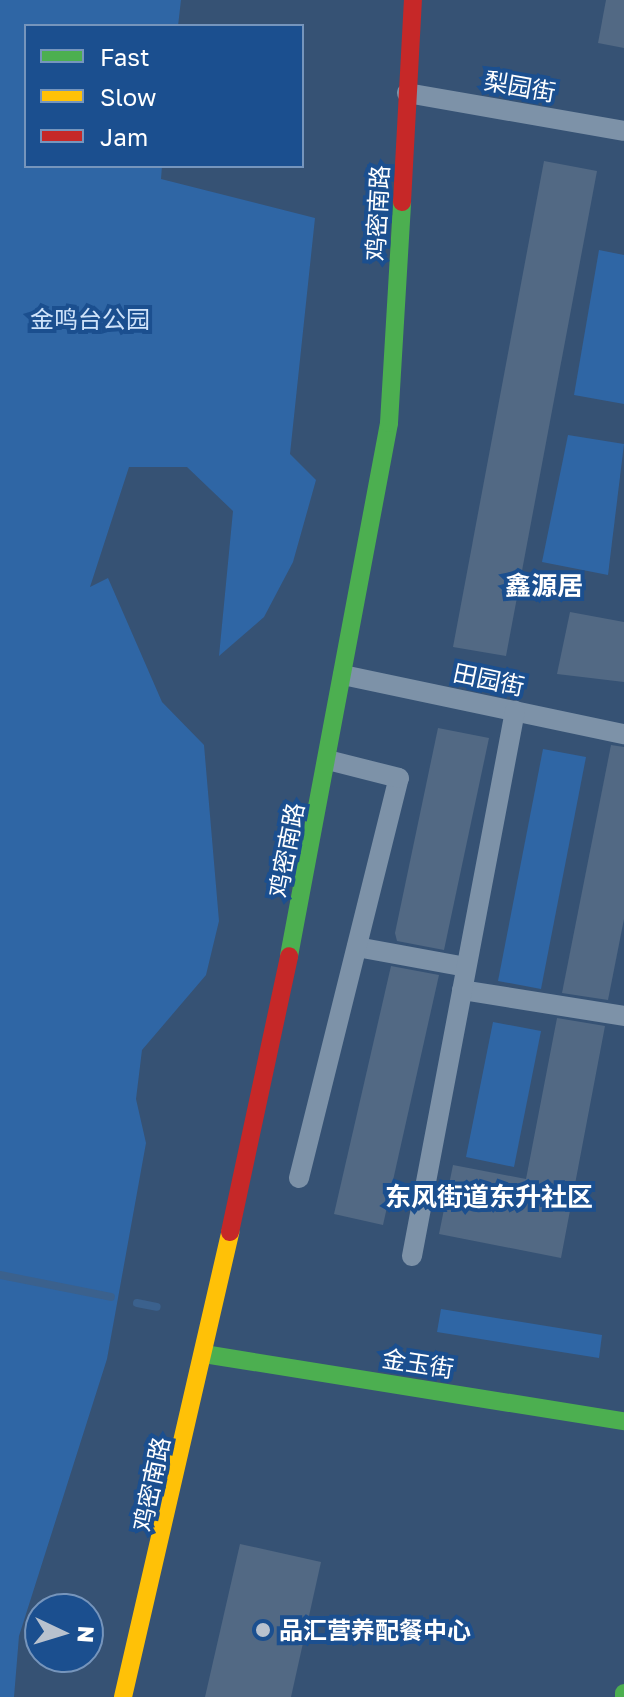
<!DOCTYPE html>
<html>
<head>
<meta charset="utf-8">
<style>
  body { margin:0 }
  #map { position:relative; width:624px; height:1697px; overflow:hidden; background:#365274; font-family:"Golos Text","Noto Sans SC",sans-serif }
  div>[style] { position:absolute }
  .green>* { inset:0; background:#2f66a5 }
  .stream>* { height:8px; margin:-4px; padding:0 4px; transform-origin:4px; border-radius:4px; background:#3b618d }
  .building>* { inset:0; background:#526984 }
  .street>* { height:20px; margin:-10px; padding:0 10px; transform-origin:10px; border-radius:10px; background:#7d92a8 }
  .fast>* { height:18px; margin:-9px; padding:0 9px; transform-origin:9px; border-radius:9px; background:#4caf50 }
  .slow>* { height:18px; margin:-9px; padding:0 9px; transform-origin:9px; border-radius:9px; background:#ffc107 }
  .jam>* { height:18px; margin:-9px; padding:0 9px; transform-origin:9px; border-radius:9px; background:#c62828 }
  .dots>* { width:22px; height:22px; translate:-50% -50%; box-sizing:border-box; border:4px solid #1b4f8f; border-radius:50% }
  span { translate:-50% -50%; white-space:nowrap; text-align:center; line-height:1.15; -webkit-text-stroke:8px #1b4f8f; paint-order:stroke }
  .street-label { font-size:24px; color:#fff }
  .park-label { font-size:24px; color:#cfe3fa }
  .poi-label { font-size:24px; color:#fff; font-weight:700 }
  .left { translate:0 -50%; text-align:left }
  .neighbourhood-label { font-size:26px; color:#fff; font-weight:700 }
  .legend { position:absolute; left:24px; top:24px; width:280px; height:144px; box-sizing:border-box; background:#1b4f8f; border:2px solid #7695bc; margin:0; padding:10px 14px; list-style:none; font-size:24px; color:#fff }
  .legend li { display:flex; align-items:center; gap:16px; height:40px }
  .legend b { width:40px; border:2px solid #7695bc }
  .north { position:absolute; left:24px; top:1593px; width:80px; height:80px; box-sizing:border-box; background:#1b4f8f; border:2px solid #7695bc; border-radius:50%; rotate:94deg; font-size:22px; font-weight:700; line-height:32px; text-align:center; color:#fff }
  .north::after { content:''; display:block; margin:auto; width:28px; height:36px; background:#b9c2ce; clip-path:polygon(50% 0,100% 100%,50% 72%,0 100%) }
</style>
</head>
<body>
<div id="map">
  <div class="green">
    <div style="clip-path:polygon(0 0,181px 0,178px 26px,26px 26px,26px 166px,162px 166px,161px 179px,315px 218px,290px 454px,316px 480px,293px 562px,264px 617px,219px 656px,233px 511px,187px 467px,129px 467px,90px 587px,108px 578px,162px 702px,204px 745px,219px 921px,206px 975px,142px 1050px,136px 1099px,146px 1143px,107px 1359px,19px 1636px,14px 1697px,0 1697px)"></div>
    <div style="clip-path:polygon(599px 250px,624px 255px,624px 404px,574px 395px)"></div>
    <div style="clip-path:polygon(568px 435px,624px 444px,608px 575px,542px 562px)"></div>
    <div style="clip-path:polygon(543px 749px,586px 757px,541px 989px,498px 981px)"></div>
    <div style="clip-path:polygon(493px 1022px,541px 1031px,514px 1167px,466px 1157px)"></div>
    <div style="clip-path:polygon(441px 1309px,602px 1335px,599px 1358px,437px 1332px)"></div>
  </div>
  <div class="stream">
    <div style="left:0;top:1275px;width:113px;rotate:11.2deg"></div>
    <div style="left:137px;top:1303px;width:20px;rotate:11deg"></div>
  </div>
  <div class="building">
    <div style="clip-path:polygon(606px 0,624px 0,624px 48px,598px 43px)"></div>
    <div style="clip-path:polygon(544px 161px,597px 171px,506px 656px,453px 647px)"></div>
    <div style="clip-path:polygon(570px 612px,624px 622px,624px 682px,557px 674px)"></div>
    <div style="clip-path:polygon(438px 728px,489px 738px,444px 950px,397px 941px,395px 933px)"></div>
    <div style="clip-path:polygon(611px 745px,624px 747px,624px 919px,608px 1000px,562px 993px)"></div>
    <div style="clip-path:polygon(391px 966px,439px 975px,383px 1225px,334px 1214px)"></div>
    <div style="clip-path:polygon(557px 1018px,605px 1026px,561px 1258px,439px 1234px,453px 1165px,526px 1179px)"></div>
    <div style="clip-path:polygon(240px 1544px,321px 1562px,291px 1697px,205px 1697px)"></div>
  </div>
  <div class="street">
    <div style="left:407px;top:93px;width:220px;rotate:9.9deg"></div>
    <div style="left:343px;top:675px;width:287px;rotate:11.9deg"></div>
    <div style="left:357px;top:947px;width:111px;rotate:10.4deg"></div>
    <div style="left:462px;top:990px;width:164px;rotate:9.1deg"></div>
    <div style="left:299px;top:1178px;width:412px;rotate:-76deg"></div>
    <div style="left:399px;top:778px;width:73px;rotate:-165.8deg"></div>
    <div style="left:412px;top:1256px;width:555px;rotate:-79.3deg"></div>
  </div>
  <div class="fast">
    <div style="left:289px;top:956px;width:542px;rotate:-79.37deg"></div>
    <div style="left:389px;top:423px;width:221px;rotate:-86.6deg"></div>
    <div style="left:204px;top:1354px;width:425px;rotate:9.1deg"></div>
    <div style="left:624px;top:1693px;width:4px;rotate:90deg"></div>
  </div>
  <div class="slow">
    <div style="left:123px;top:1697px;width:477px;rotate:-77deg"></div>
  </div>
  <div class="jam">
    <div style="left:402px;top:202px;width:202px;rotate:-86.9deg"></div>
    <div style="left:230px;top:1232px;width:282px;rotate:-77.9deg"></div>
  </div>
  <div class="dots">
    <div style="left:263px;top:1630px;background:#b9c2ce"></div>
  </div>
  <div class="street-label">
    <span style="left:520px;top:86px;rotate:10deg">梨园街</span>
    <span style="left:377px;top:213px;rotate:-87deg">鸡密南路</span>
    <span style="left:489px;top:679px;rotate:12deg">田园街</span>
    <span style="left:286px;top:850px;rotate:-79deg">鸡密南路</span>
    <span style="left:418px;top:1363px;rotate:9deg">金玉街</span>
    <span style="left:151px;top:1484px;rotate:-78deg">鸡密南路</span>
  </div>
  <div class="park-label">
    <span style="left:90px;top:319px">金鸣台公园</span>
  </div>
  <div class="poi-label">
    <span class="left" style="left:279px;top:1630px">品汇营养配餐中心</span>
  </div>
  <div class="neighbourhood-label">
    <span style="left:544px;top:586px">鑫源居</span>
    <span style="left:489px;top:1197px">东风街道东升社区</span>
  </div>
  <ul class="legend">
  <li><b style="height:10px;background:#4caf50"></b>Fast</li>
  <li><b style="height:10px;background:#ffc107"></b>Slow</li>
  <li><b style="height:10px;background:#c62828"></b>Jam</li>
  </ul>
  <div class="north">N</div>
</div>
</body>
</html>
